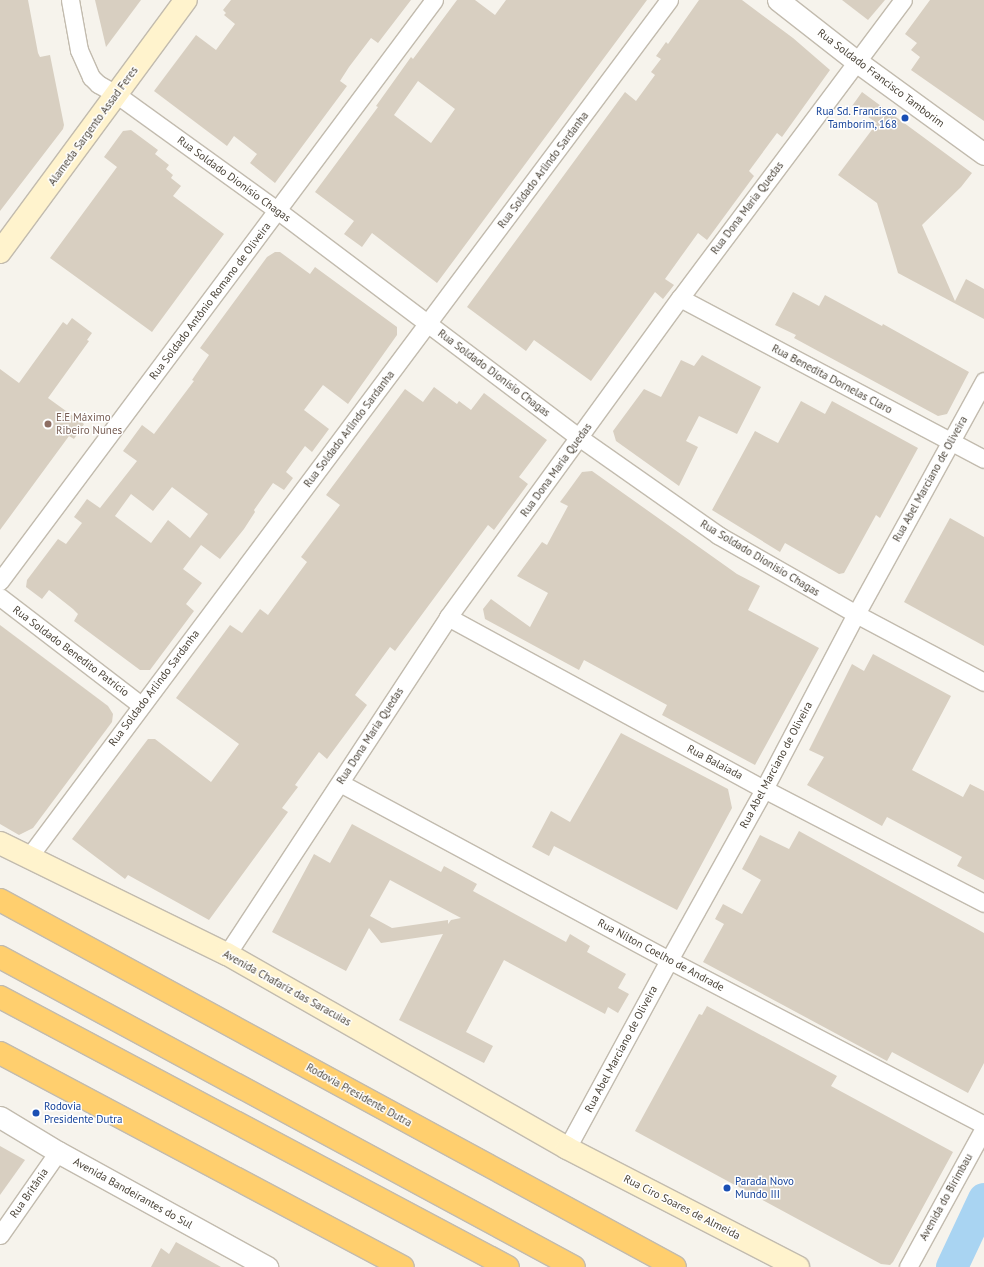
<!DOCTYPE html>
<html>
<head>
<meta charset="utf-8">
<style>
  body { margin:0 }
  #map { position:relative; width:984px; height:1267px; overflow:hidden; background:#f6f3ec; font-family:"PT Sans",sans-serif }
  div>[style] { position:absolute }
  .river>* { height:32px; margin:-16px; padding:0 16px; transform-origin:16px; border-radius:16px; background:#a9d4f2 }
  .building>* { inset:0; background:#d8cfc1 }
  .roads { filter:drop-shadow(1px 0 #c2bbae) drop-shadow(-1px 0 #c2bbae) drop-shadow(0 1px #c2bbae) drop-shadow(0 -1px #c2bbae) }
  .minor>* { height:17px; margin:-8.5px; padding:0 8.5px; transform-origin:8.5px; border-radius:8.5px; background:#fff }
  .tertiary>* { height:21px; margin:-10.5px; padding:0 10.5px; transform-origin:10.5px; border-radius:10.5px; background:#fff }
  .secondary>* { height:22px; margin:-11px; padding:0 11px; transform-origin:11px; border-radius:11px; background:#fff3cd }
  .motorway>* { height:22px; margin:-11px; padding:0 11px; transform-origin:11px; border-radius:11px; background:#ffcf6e }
  .dots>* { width:11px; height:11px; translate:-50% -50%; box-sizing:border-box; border:2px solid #fff; border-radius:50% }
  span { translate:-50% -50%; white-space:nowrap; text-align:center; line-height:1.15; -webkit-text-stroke:3px #fff; paint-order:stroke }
  .street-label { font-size:11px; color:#4b4439 }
  .transit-label { font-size:11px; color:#164399 }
  .right { translate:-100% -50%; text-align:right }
  .left { translate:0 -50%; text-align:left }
  .education-label { font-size:11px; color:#785e54 }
</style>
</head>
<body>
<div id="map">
  <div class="river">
    <div style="left:952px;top:1267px;width:75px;rotate:-64.8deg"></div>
  </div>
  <div class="building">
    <div style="clip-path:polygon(0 0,28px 0,38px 53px,40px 57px,50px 55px,64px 125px,63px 129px,0 211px)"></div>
    <div style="clip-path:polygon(95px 0,141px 0,106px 47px)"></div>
    <div style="clip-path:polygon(231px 0,411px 0,378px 43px,371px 38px,349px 67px,340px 81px,347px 86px,275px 183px,250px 163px,257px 154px,234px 136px,227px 146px,154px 91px,196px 35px,216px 50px,235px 24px,224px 15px,226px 13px,223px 10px)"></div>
    <div style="clip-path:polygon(evenodd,457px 0,475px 0,495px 15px,506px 0,647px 0,437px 283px,372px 233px,362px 247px,344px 234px,354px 221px,315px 192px,378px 107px,376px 106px,411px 57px,413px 59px,457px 0,418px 81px,455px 109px,431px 143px,394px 115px,418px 81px)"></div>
    <div style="clip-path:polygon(699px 0,742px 0,793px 38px,830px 70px,782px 137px,777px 133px,749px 171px,754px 176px,707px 240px,698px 233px,680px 258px,665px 279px,674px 285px,663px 299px,655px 292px,591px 381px,534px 340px,526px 351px,467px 307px,625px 92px,636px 101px,655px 75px,651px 72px,661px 59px,656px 56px,666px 42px,668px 44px)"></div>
    <div style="clip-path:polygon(842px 0,885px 0,868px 20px)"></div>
    <div style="clip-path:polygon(930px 0,984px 0,984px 121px,911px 70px,920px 57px,911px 50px,917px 43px,905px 34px)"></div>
    <div style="clip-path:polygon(862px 92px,972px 173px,961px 187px,922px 225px,955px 301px,966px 279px,984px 289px,984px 319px,898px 273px,877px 203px,838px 175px,877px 123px,852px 106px)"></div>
    <div style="clip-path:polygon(131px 130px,158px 150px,155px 154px,169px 165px,166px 169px,173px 175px,171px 178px,181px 186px,173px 196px,224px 234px,152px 332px,50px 258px,117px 167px,104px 157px,123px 131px)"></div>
    <div style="clip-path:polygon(evenodd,275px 252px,280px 252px,310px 274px,315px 267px,397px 327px,397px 335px,348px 404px,323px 385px,304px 410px,329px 429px,312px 452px,305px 446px,286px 472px,293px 478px,284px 490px,273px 483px,254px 510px,255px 512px,244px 529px,220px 559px,201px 545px,183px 569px,202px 583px,186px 604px,194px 611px,150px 670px,140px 670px,74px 621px,78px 614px,73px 609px,49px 590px,42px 599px,26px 587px,27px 580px,58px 539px,66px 544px,82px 523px,74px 517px,87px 499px,100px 508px,137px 461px,123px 451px,142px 425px,154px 434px,194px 381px,192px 380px,209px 355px,200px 348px,267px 257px,275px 252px,172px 487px,208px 514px,190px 538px,168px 520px,151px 543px,115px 516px,131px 494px,153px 511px,172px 487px)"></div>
    <div style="clip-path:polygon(793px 292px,819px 306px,825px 295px,882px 326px,883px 324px,969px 372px,947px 414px,938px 416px,794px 338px,796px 335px,775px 325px)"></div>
    <div style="clip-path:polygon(72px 318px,92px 333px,87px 340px,89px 341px,48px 398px,84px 424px,74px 439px,69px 436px,0 530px,0 369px,19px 383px,63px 322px,67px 325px)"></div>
    <div style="clip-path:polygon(702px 355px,761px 387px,737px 434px,699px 416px,686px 441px,698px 447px,679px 486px,616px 441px,613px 431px,644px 389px,661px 397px,681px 360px,694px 366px)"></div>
    <div style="clip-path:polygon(434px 387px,457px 404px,459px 401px,471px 410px,484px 393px,547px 440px,519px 477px,528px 484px,494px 530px,488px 525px,395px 651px,390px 647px,355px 695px,367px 705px,327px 759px,319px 752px,295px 785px,298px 787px,282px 808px,288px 812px,209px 920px,128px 875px,125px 879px,72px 839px,148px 739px,155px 739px,211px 782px,239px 744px,176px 698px,230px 625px,242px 633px,260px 609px,268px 615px,307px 562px,301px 557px,340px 505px,326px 495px,405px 389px,423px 402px)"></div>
    <div style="clip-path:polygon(801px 401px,825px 414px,832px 401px,918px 448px,880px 518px,876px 515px,844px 573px,839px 574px,785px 543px,780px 552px,712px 510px,755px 431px,778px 443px)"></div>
    <div style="clip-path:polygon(592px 471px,737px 574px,760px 586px,748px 610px,819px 648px,755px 765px,662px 715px,667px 705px,584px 660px,579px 670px,485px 619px,483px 609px,491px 599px,530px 627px,548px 593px,517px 576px,542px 542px,547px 545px,568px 506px,560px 502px,566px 494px,582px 472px)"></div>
    <div style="clip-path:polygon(950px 518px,984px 537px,984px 646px,904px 602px)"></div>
    <div style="clip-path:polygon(0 625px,108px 706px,113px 714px,112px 722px,33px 828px,19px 835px,0 824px)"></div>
    <div style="clip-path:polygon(873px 654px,951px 696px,912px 770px,963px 797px,970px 784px,984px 791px,984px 880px,957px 866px,962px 857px,887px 817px,882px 826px,807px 785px,824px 757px,809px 750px,852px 664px,864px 671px)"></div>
    <div style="clip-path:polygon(621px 733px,728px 789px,732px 808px,677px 910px,554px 846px,549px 856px,532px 847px,551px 811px,570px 822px)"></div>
    <div style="clip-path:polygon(evenodd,352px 824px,441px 872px,444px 866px,477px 884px,473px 891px,566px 942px,570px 934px,590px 946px,587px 952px,626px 974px,618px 988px,629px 994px,618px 1013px,608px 1007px,605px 1014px,504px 960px,466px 1032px,493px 1046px,484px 1063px,399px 1020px,443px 934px,381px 943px,369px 928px,346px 971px,272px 932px,314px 854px,330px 863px,352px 824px,390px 880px,461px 918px,451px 920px,448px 924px,448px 920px,392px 928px,370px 916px,390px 880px)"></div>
    <div style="clip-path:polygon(799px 831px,984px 933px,984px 1063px,968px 1093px,892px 1052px,887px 1061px,703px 962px,724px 924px,715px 919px,723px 904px,742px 914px,761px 880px,742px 869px,760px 835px,789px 849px)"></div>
    <div style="clip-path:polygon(707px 1006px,837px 1076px,831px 1086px,953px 1152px,893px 1262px,890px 1265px,881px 1264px,635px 1131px,699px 1014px,702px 1015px)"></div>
    <div style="clip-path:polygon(0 1146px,25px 1160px,0 1195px)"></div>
    <div style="clip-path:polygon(176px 1242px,221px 1267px,151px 1267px,161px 1248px,169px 1254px)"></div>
  </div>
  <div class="roads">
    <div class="minor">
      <div style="left:70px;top:0;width:51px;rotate:79.8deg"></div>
      <div style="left:79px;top:50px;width:30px;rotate:66deg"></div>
      <div style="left:91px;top:77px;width:10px;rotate:45deg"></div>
      <div style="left:98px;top:84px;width:21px;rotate:29deg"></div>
      <div style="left:116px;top:94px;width:198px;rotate:35.8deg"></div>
      <div style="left:277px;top:210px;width:379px;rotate:37deg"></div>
      <div style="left:580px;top:438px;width:169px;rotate:35.1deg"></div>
      <div style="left:718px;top:535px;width:159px;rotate:29.8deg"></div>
      <div style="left:856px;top:614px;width:145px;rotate:28deg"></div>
      <div style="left:680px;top:298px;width:344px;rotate:27.9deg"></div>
      <div style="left:0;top:581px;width:725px;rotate:-53.24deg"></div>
      <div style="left:0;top:597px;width:178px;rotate:37.5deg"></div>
      <div style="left:448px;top:617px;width:360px;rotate:28.6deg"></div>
      <div style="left:764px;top:789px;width:248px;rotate:27.4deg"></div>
      <div style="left:340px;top:783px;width:374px;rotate:28.3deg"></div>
      <div style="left:669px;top:960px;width:356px;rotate:27.6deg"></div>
      <div style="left:28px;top:858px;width:1071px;rotate:-53.24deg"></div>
      <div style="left:227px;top:954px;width:403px;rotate:-56.7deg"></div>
      <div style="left:448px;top:617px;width:394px;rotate:-54deg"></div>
      <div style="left:680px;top:298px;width:372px;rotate:-53.2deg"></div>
      <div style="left:567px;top:1148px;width:214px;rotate:-61.5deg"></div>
      <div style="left:669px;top:960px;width:196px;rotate:-60.9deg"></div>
      <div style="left:764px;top:789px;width:198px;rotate:-62.3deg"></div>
      <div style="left:856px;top:614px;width:266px;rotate:-61.2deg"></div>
      <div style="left:0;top:1235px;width:101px;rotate:-55.1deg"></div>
      <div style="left:908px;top:1267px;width:158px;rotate:-61.3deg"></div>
    </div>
    <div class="tertiary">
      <div style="left:778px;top:0;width:99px;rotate:38deg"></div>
      <div style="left:856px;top:61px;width:158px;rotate:36deg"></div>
      <div style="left:0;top:1117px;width:68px;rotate:31.1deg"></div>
      <div style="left:58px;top:1152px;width:239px;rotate:28.8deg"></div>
    </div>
    <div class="secondary">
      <div style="left:0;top:252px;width:313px;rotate:-53.6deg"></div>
      <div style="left:0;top:843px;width:253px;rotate:26.1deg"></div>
      <div style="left:227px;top:954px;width:391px;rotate:29.7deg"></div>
      <div style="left:567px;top:1148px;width:260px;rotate:27.3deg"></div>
    </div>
    <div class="motorway">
      <div style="left:0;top:900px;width:768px;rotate:28.53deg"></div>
      <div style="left:0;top:957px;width:652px;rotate:28.37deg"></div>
      <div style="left:0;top:997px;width:575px;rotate:27.99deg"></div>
      <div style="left:0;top:1053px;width:456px;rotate:28deg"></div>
    </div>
  </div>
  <div class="dots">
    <div style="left:905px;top:118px;background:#1a4fb4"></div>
    <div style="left:48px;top:424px;background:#8d6e63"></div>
    <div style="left:36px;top:1113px;background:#1a4fb4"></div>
    <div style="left:727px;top:1188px;background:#1a4fb4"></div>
  </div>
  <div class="street-label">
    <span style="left:881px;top:78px;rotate:37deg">Rua Soldado Francisco Tamborim</span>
    <span style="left:93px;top:126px;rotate:-54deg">Alameda Sargento Assad Feres</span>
    <span style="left:543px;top:170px;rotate:-53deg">Rua Soldado Arlindo Sardanha</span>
    <span style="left:234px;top:179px;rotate:36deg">Rua Soldado Dionísio Chagas</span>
    <span style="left:747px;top:208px;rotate:-53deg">Rua Dona Maria Quedas</span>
    <span style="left:210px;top:301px;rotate:-53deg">Rua Soldado Antônio Romano de Oliveira</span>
    <span style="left:494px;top:373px;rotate:37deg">Rua Soldado Dionísio Chagas</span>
    <span style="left:832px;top:379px;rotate:28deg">Rua Benedita Dornelas Claro</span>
    <span style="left:349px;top:429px;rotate:-53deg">Rua Soldado Arlindo Sardanha</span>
    <span style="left:556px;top:470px;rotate:-54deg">Rua Dona Maria Quedas</span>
    <span style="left:930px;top:479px;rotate:-61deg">Rua Abel Marciano de Oliveira</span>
    <span style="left:760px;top:558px;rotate:31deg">Rua Soldado Dionísio Chagas</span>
    <span style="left:71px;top:651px;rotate:37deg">Rua Soldado Benedito Patrício</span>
    <span style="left:154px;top:688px;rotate:-53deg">Rua Soldado Arlindo Sardanha</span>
    <span style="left:370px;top:736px;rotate:-57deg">Rua Dona Maria Quedas</span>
    <span style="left:715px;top:762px;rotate:28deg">Rua Balaiada</span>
    <span style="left:776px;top:765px;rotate:-62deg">Rua Abel Marciano de Oliveira</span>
    <span style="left:661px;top:955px;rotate:28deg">Rua Nílton Coelho de Andrade</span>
    <span style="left:287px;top:988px;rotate:29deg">Avenida Chafariz das Saracuias</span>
    <span style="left:621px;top:1049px;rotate:-62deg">Rua Abel Marciano de Oliveira</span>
    <span style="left:359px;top:1095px;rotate:29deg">Rodovia Presidente Dutra</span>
    <span style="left:29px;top:1193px;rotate:-55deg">Rua Britânia</span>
    <span style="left:133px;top:1193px;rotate:29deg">Avenida Bandeirantes do Sul</span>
    <span style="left:946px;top:1197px;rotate:-61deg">Avenida do Birimbau</span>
    <span style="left:682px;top:1207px;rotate:27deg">Rua Ciro Soares de Almeida</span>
  </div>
  <div class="transit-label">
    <span class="right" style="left:897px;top:118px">Rua Sd. Francisco<br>Tamborim, 168</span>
    <span class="left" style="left:44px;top:1113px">Rodovia<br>Presidente Dutra</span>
    <span class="left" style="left:735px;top:1188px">Parada Novo<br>Mundo III</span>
  </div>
  <div class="education-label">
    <span class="left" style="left:56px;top:424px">E.E Máximo<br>Ribeiro Nunes</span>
  </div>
</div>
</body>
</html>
